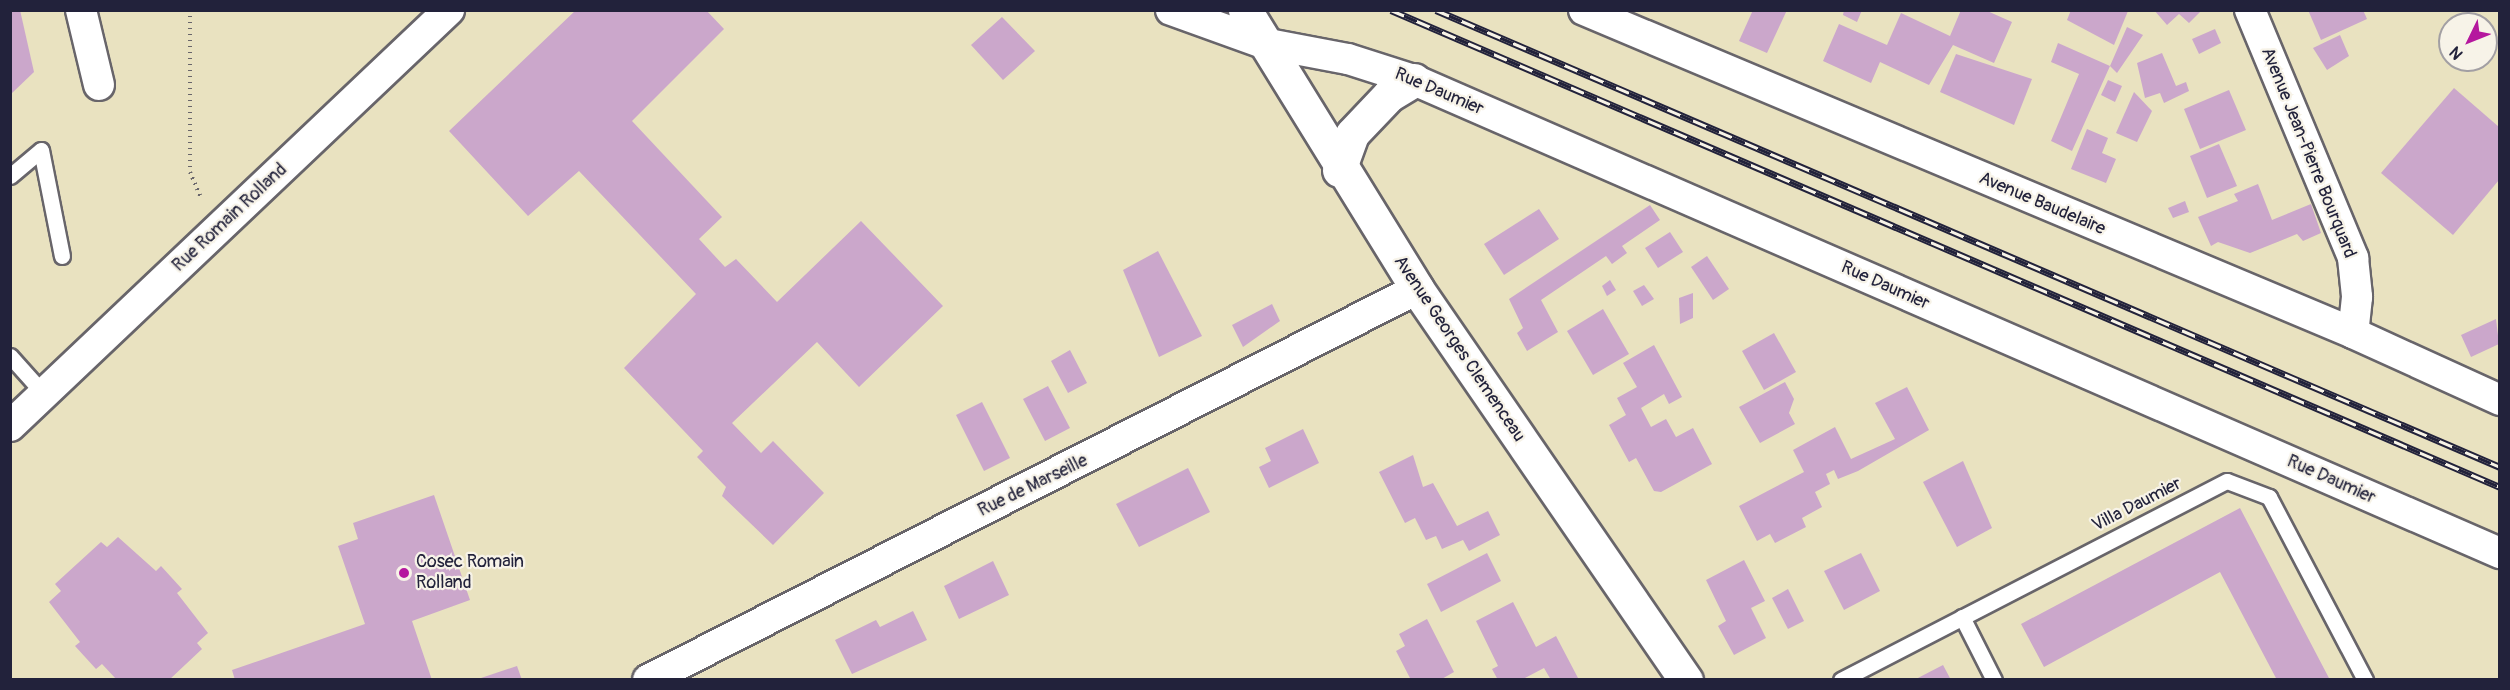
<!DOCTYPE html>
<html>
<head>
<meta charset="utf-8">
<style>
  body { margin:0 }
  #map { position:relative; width:2510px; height:690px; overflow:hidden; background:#e9e2c0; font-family:Pangolin,sans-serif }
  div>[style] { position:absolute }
  .building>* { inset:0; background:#cba7cb }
  .path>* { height:4px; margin-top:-2px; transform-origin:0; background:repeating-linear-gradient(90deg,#68656a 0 1.5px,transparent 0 6px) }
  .roads { filter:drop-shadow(2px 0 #68656a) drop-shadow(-2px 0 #68656a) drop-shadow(0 2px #68656a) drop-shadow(0 -2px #68656a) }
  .service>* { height:15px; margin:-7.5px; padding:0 7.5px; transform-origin:7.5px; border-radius:7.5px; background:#fff }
  .minor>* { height:30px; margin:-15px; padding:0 15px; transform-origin:15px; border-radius:15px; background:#fff }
  .secondary>* { height:33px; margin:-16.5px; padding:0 16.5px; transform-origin:16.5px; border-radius:16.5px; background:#fff }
  .rail>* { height:7px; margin-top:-3.5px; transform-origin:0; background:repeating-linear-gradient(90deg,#f7f3e8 0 14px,#22223b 0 28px); box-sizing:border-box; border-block:2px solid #22223b }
  .dots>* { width:16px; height:16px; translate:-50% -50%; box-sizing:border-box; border:3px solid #f7f3e8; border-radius:50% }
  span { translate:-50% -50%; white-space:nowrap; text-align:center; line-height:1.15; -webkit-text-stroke:4.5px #f7f3e8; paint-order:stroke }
  .street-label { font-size:18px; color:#22223b }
  .poi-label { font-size:18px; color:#22223b }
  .left { translate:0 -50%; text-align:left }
  .frame { position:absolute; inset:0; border:12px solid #22223b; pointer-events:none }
  .north { position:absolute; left:2438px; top:12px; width:60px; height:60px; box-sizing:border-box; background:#f7f3e8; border:2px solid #a29fa3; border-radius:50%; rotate:227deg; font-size:16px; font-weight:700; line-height:24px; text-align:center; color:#22223b }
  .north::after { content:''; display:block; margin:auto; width:21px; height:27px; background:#b5179e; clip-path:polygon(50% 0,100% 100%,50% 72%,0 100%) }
</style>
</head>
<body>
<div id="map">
  <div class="building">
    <div style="clip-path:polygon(10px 10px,20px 10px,34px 72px,10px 95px)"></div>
    <div style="clip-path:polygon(576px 10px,706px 10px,724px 29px,632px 121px,722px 217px,699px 239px,725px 267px,736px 259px,777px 302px,861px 221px,943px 306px,859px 387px,817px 342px,732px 423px,761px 453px,773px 441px,824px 493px,773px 545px,722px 496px,726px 487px,697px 457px,703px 451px,624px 368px,696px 294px,579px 171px,528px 216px,449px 131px)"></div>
    <div style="clip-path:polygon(1753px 10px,1787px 10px,1767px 53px,1739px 41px)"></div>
    <div style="clip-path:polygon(1844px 10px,1862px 10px,1857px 22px,1843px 15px)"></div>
    <div style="clip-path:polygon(1961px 10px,1985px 10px,2012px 22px,1994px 63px,1953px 45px,1929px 85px,1880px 62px,1871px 83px,1823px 61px,1839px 24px,1887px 45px,1901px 13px,1950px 36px)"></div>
    <div style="clip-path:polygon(2071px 10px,2127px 10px,2128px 11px,2114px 45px,2067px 20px)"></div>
    <div style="clip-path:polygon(2154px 10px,2202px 10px,2189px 23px,2179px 14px,2167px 25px)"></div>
    <div style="clip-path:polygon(2308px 10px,2363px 10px,2367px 19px,2321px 40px)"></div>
    <div style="clip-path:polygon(1002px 17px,1035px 51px,1003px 80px,971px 45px)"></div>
    <div style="clip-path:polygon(2127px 27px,2143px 35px,2117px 73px,2110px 66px,2072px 151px,2051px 141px,2079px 74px,2051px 62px,2058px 43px,2110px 66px)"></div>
    <div style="clip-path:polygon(2215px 29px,2221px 43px,2199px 54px,2192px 39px)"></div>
    <div style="clip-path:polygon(2340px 35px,2349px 56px,2327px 70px,2313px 48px)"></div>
    <div style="clip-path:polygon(2162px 53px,2176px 86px,2186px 82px,2189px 91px,2164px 103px,2160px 93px,2145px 98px,2137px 63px)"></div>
    <div style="clip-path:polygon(1956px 54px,2032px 79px,2014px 125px,1940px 92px)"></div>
    <div style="clip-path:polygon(2108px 80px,2122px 86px,2115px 102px,2101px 95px)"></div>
    <div style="clip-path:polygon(2454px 88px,2499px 127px,2499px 180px,2453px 235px,2381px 173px)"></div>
    <div style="clip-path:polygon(2229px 90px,2246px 130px,2200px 149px,2184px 109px)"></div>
    <div style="clip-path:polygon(2134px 92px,2152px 111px,2137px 142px,2116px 133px)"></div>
    <div style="clip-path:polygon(2087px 129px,2108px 138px,2102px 153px,2116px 159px,2106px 183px,2071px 169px)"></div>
    <div style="clip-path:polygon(2219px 144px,2237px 186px,2207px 198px,2190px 156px)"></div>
    <div style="clip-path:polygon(2258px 184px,2272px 220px,2311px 204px,2321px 233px,2303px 241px,2297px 234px,2250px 253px,2218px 242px,2211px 246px,2198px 217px,2238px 201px,2234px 194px)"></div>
    <div style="clip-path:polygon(2185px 201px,2189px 212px,2173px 218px,2168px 208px)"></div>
    <div style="clip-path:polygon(1650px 205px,1660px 220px,1622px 246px,1627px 253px,1612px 264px,1606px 256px,1541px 300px,1558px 332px,1527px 351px,1517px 333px,1523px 328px,1509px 299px)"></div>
    <div style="clip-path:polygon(1539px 209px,1559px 239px,1504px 275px,1484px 244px)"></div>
    <div style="clip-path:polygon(1670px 232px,1683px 252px,1658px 268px,1645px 248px)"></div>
    <div style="clip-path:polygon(1158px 251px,1202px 336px,1159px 357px,1123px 270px)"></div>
    <div style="clip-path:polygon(1707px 256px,1729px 289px,1713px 300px,1691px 267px)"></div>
    <div style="clip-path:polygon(1610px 280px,1616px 290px,1607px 296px,1602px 286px)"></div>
    <div style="clip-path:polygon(1644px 285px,1654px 299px,1642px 306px,1633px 291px)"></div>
    <div style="clip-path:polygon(1693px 293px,1693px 318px,1680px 324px,1679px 298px)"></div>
    <div style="clip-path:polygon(1272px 304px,1280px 321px,1243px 347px,1232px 325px)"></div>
    <div style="clip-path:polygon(1603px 309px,1629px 354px,1593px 375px,1567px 331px)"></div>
    <div style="clip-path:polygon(2496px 319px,2499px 344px,2471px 357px,2461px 335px)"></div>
    <div style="clip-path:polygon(1774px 333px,1796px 372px,1764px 390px,1742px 351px)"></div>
    <div style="clip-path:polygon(1654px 345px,1682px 397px,1669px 404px,1664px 394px,1641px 408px,1651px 427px,1666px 419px,1676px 437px,1693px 428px,1712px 464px,1661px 492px,1654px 491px,1636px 458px,1629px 462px,1609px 425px,1626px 415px,1617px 398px,1637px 387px,1623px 363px)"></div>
    <div style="clip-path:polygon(1070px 350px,1087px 383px,1068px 393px,1051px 361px)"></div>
    <div style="clip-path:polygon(1785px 382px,1794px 399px,1789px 413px,1795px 424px,1760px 443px,1739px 407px)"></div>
    <div style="clip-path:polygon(1048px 386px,1070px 428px,1045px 441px,1023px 399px)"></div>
    <div style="clip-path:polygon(1907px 387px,1929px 430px,1858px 471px,1838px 479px,1834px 470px,1826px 474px,1830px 484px,1815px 492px,1822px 507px,1802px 518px,1806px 527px,1775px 543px,1770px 534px,1757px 541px,1739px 506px,1804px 472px,1793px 450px,1835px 427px,1851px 459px,1895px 439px,1875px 403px)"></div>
    <div style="clip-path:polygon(982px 402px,1010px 458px,984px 471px,956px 415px)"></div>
    <div style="clip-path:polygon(1303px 429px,1319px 463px,1269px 488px,1259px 467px,1271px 461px,1265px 448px)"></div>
    <div style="clip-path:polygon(1413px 455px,1423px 487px,1433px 483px,1457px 526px,1488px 511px,1500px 535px,1469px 551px,1463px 540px,1442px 549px,1436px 536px,1426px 540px,1415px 518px,1405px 523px,1379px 472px)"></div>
    <div style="clip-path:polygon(1963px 461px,1992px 528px,1957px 547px,1923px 482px)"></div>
    <div style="clip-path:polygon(1188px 468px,1210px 512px,1139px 547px,1116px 504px)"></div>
    <div style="clip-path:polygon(434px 495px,470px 600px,412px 621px,432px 680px,235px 680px,232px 670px,365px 624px,338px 546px,358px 539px,353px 523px)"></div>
    <div style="clip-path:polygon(2240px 508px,2330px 680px,2277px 680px,2220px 572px,2044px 667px,2021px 624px)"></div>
    <div style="clip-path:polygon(118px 537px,156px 571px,161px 566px,182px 589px,177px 593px,208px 633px,197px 643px,202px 649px,169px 680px,117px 680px,102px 664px,96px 669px,75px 646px,80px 642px,49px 602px,61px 591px,55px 584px,101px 542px,107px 547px)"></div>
    <div style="clip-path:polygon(1487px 553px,1501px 581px,1441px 612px,1427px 584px)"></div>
    <div style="clip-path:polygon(1861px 553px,1880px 591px,1844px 610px,1824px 571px)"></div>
    <div style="clip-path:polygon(1744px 560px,1765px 601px,1751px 608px,1766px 638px,1734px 655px,1718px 626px,1726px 621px,1706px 580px)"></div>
    <div style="clip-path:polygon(993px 561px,1009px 595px,959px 619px,944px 586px)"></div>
    <div style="clip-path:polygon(1788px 589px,1804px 621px,1788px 629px,1772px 598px)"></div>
    <div style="clip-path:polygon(1513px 602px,1536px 647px,1556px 636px,1578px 678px,1551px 680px,1544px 668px,1521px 680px,1498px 680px,1492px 669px,1498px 666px,1476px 621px)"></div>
    <div style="clip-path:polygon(913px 611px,927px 640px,852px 674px,835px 640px,876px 620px,880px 627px)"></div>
    <div style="clip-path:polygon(1427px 619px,1454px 672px,1440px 680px,1411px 680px,1396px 651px,1405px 646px,1399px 634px)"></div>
    <div style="clip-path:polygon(1943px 665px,1951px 680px,1914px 680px)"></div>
    <div style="clip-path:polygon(517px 666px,522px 680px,478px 680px,478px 679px)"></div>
  </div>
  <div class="path">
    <div style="left:190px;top:10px;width:162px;rotate:90deg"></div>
    <div style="left:190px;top:172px;width:28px;rotate:67deg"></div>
  </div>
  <div class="roads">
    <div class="service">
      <div style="left:10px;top:176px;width:40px;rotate:-40deg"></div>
      <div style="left:41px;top:150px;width:108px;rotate:78.8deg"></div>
      <div style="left:10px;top:356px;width:51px;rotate:48.2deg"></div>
      <div style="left:1962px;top:617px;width:71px;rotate:63.1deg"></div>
      <div style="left:1841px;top:680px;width:434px;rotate:-27.3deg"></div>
      <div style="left:2227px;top:481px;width:45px;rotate:20.9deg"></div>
      <div style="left:2269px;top:497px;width:207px;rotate:62.3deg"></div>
    </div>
    <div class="minor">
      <div style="left:81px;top:10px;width:77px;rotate:76.5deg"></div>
      <div style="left:1171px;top:10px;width:98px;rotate:19.7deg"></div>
      <div style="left:1263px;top:43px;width:86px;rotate:10.7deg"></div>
      <div style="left:1348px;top:59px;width:69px;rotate:17.7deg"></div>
      <div style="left:1414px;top:80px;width:1185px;rotate:23.54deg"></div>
      <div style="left:1584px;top:10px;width:834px;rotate:22.78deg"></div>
      <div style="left:2353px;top:333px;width:162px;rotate:24.5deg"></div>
      <div style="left:2250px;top:10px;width:269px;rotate:67.4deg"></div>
      <div style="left:2353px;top:258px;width:39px;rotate:84deg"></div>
      <div style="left:2357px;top:297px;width:36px;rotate:96deg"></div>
      <div style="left:10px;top:426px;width:605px;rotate:-43.46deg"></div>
      <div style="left:648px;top:680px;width:863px;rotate:-26.95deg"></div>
    </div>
    <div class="secondary">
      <div style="left:1245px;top:10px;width:328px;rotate:58.3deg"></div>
      <div style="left:1417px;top:289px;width:475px;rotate:55.5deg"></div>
      <div style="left:1339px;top:170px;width:38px;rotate:-70deg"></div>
      <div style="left:1352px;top:134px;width:54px;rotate:-46.5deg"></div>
      <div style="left:1389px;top:95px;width:29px;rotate:-31deg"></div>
    </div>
  </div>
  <div class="rail">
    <div style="left:1391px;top:10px;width:1207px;rotate:23.27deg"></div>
    <div style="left:1436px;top:10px;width:1158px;rotate:23.24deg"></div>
  </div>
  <div class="dots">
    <div style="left:404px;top:573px;background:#b5179e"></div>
  </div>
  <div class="street-label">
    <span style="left:1439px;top:92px;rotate:23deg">Rue Daumier</span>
    <span style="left:2308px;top:153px;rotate:68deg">Avenue Jean-Pierre Bourquard</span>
    <span style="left:2042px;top:204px;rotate:23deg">Avenue Baudelaire</span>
    <span style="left:230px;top:218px;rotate:-43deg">Rue Romain Rolland</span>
    <span style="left:1885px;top:286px;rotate:24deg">Rue Daumier</span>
    <span style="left:1459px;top:349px;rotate:56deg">Avenue Georges Clemenceau</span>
    <span style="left:2331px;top:480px;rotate:24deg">Rue Daumier</span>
    <span style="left:1033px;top:486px;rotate:-26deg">Rue de Marseille</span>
    <span style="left:2137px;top:505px;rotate:-27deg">Villa Daumier</span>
  </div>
  <div class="poi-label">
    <span class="left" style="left:416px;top:573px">Cosec Romain<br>Rolland</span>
  </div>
  <div class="frame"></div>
  <div class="north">N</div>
</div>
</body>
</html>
